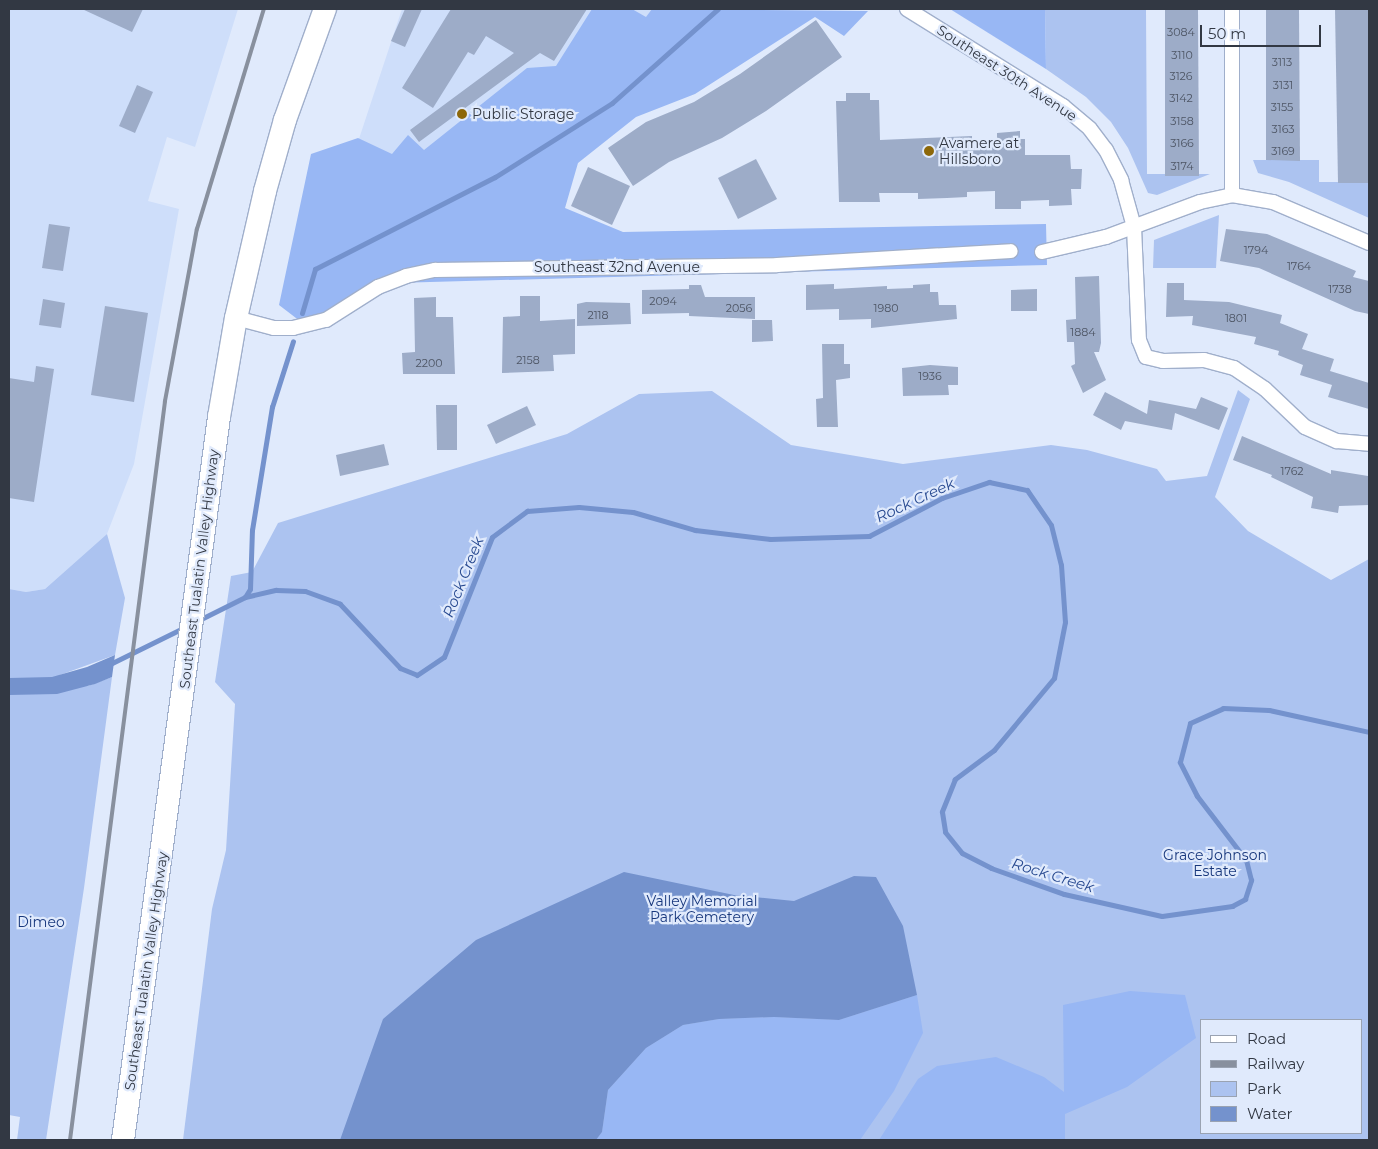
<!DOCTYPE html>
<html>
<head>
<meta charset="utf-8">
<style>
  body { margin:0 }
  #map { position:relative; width:1378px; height:1149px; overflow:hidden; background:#e0eafc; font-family:Montserrat,sans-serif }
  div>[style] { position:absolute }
  .built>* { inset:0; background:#cedefa }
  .green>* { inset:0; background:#acc3f0 }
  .forest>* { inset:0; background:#98b7f4 }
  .water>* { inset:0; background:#7492cd }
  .stream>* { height:5px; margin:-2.5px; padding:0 2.5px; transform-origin:2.5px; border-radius:2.5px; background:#7492cd }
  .building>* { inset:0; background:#9dacc8 }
  .roads { filter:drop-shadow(1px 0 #a0afcb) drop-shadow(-1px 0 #a0afcb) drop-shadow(0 1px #a0afcb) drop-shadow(0 -1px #a0afcb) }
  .street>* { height:14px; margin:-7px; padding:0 7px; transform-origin:7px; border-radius:7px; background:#fff }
  .primary>* { height:22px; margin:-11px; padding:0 11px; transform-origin:11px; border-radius:11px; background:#fff }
  .rail>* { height:4px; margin:-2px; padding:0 2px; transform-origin:2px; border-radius:2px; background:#88909e }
  .dots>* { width:14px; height:14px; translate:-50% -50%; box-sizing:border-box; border:2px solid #e0eafc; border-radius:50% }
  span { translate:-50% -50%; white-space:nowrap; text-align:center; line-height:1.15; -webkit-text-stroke:4.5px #e0eafc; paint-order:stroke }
  .number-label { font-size:11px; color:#4d5564 }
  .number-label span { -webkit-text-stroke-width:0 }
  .street-label { font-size:14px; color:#323843 }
  .poi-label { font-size:14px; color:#323843 }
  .left { translate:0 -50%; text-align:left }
  .park-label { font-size:14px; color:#18387d }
  .water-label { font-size:15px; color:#274990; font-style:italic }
  .frame { position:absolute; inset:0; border:10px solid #323843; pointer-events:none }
  .legend { position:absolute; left:1200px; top:1019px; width:162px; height:115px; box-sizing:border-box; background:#e0eafc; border:1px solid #9aa3b2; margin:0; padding:6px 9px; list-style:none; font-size:15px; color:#323843 }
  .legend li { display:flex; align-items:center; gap:10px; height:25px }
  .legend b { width:25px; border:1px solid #9aa3b2 }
  .scale { position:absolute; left:1200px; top:25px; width:121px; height:22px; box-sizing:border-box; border:2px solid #323843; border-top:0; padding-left:6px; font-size:15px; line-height:18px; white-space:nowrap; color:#323843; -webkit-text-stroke:4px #e0eafc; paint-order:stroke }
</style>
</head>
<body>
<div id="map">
  <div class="built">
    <div style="clip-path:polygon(9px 9px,238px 9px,195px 147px,167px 137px,148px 201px,179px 209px,134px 464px,107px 534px,45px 589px,26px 592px,9px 589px)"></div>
    <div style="clip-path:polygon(402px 9px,714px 9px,483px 165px,343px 187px)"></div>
  </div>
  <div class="green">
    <div style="clip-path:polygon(1045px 9px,1146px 9px,1147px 174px,1210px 174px,1157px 195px,1148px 193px,1128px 148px,1111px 122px,1086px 97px,1046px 69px)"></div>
    <div style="clip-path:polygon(1253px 160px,1319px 160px,1319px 182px,1369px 182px,1369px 218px,1289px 182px,1258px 173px)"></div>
    <div style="clip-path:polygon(1219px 215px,1216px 268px,1153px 268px,1154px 240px)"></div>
    <div style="clip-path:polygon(evenodd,1238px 390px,1250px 399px,1215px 497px,1248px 531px,1331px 580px,1369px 559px,1369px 1140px,183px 1140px,212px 909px,226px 850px,235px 704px,215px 682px,231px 576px,252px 572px,278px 523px,567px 434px,639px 394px,712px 391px,791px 445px,903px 464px,1051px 445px,1087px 450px,1157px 469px,1166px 481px,1207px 476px,1238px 390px,1202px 1020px,1362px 1020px,1362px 1133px,1202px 1133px,1202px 1020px)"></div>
    <div style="clip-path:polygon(107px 534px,125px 598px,115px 655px,60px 675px,88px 686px,112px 677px,84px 888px,46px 1140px,17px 1140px,20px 1117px,9px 1115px,9px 679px,25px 678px,9px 678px,9px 589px,26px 592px,45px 589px)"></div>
  </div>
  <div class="forest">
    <div style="clip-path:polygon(592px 9px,632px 9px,646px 17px,652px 9px,868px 11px,844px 36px,815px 17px,695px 94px,636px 117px,578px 163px,565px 208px,623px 232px,1046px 224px,1047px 265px,395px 283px,309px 328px,279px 305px,311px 154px,358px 138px,392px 154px,408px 135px,424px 150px,527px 68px,556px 66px)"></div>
    <div style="clip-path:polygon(950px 9px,1045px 9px,1046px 69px)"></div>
    <div style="clip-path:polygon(1130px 991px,1185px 995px,1196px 1038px,1127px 1087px,1065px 1114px,1065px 1140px,879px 1140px,918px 1079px,937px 1066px,996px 1057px,1044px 1077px,1064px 1092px,1063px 1005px)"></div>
    <div style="clip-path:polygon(917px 995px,923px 1033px,894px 1091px,860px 1140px,596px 1140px,602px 1132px,608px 1090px,646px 1048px,683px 1025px,719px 1019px,774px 1017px,839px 1020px)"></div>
  </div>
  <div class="water">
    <div style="clip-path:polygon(115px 655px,112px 677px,95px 684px,57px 694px,9px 695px,9px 678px,52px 677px,87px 667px)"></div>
    <div style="clip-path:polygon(624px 872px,734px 895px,794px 901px,854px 876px,876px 877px,903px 926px,917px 995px,839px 1020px,774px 1017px,719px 1019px,683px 1025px,646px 1048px,608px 1090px,602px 1132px,596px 1140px,340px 1140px,383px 1019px,476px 940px)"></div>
  </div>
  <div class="stream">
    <div style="left:302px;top:313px;width:46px;rotate:-73.5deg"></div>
    <div style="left:315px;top:269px;width:202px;rotate:-27.1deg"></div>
    <div style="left:495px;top:177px;width:138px;rotate:-32.3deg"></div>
    <div style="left:612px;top:103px;width:142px;rotate:-41.6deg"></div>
    <div style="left:245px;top:597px;width:9px;rotate:-58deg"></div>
    <div style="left:250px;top:589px;width:59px;rotate:-88.1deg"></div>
    <div style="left:252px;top:530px;width:125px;rotate:-80.8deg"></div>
    <div style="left:272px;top:407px;width:69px;rotate:-72.3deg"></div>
    <div style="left:199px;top:620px;width:51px;rotate:-26.6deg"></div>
    <div style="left:245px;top:597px;width:32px;rotate:-13deg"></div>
    <div style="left:276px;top:590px;width:29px;rotate:2deg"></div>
    <div style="left:305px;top:591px;width:37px;rotate:20deg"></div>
    <div style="left:340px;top:604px;width:88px;rotate:46.8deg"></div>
    <div style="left:400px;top:668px;width:18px;rotate:22deg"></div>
    <div style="left:417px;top:675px;width:32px;rotate:-34deg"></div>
    <div style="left:444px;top:657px;width:129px;rotate:-68.2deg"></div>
    <div style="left:492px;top:537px;width:44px;rotate:-36.6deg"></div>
    <div style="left:527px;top:511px;width:52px;rotate:-4.4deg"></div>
    <div style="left:579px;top:507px;width:54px;rotate:5.3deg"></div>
    <div style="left:633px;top:512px;width:65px;rotate:16.2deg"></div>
    <div style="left:695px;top:530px;width:76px;rotate:6.8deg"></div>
    <div style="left:770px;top:539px;width:99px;rotate:-1.7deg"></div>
    <div style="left:869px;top:536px;width:82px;rotate:-27.5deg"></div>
    <div style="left:942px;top:498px;width:50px;rotate:-18.8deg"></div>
    <div style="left:989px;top:482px;width:39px;rotate:12deg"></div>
    <div style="left:1027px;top:490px;width:42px;rotate:55.6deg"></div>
    <div style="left:1051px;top:525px;width:41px;rotate:76deg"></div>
    <div style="left:1061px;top:565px;width:57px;rotate:86deg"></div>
    <div style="left:1065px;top:622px;width:57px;rotate:101.1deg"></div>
    <div style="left:1054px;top:678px;width:94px;rotate:129.8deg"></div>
    <div style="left:994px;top:750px;width:49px;rotate:143.4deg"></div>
    <div style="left:955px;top:779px;width:35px;rotate:112deg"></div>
    <div style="left:942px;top:812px;width:20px;rotate:81deg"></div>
    <div style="left:945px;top:832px;width:27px;rotate:51deg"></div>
    <div style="left:962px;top:853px;width:33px;rotate:27deg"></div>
    <div style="left:991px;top:868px;width:77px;rotate:19.6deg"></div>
    <div style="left:1064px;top:894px;width:100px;rotate:12.7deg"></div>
    <div style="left:1162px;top:916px;width:71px;rotate:-8.1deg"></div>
    <div style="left:1232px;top:906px;width:15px;rotate:-28deg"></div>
    <div style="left:1245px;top:899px;width:20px;rotate:-72deg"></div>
    <div style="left:1251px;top:880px;width:21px;rotate:-104deg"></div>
    <div style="left:1246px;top:860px;width:81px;rotate:-127.4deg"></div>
    <div style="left:1197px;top:796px;width:38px;rotate:-117deg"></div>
    <div style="left:1180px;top:762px;width:40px;rotate:-75.6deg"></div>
    <div style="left:1190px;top:723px;width:36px;rotate:-24deg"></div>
    <div style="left:1223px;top:708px;width:46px;rotate:2.5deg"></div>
    <div style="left:1269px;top:710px;width:102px;rotate:12.4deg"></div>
    <div style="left:108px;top:665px;width:86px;rotate:-26.3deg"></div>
  </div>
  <div class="building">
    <div style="clip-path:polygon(82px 9px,143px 9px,132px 32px)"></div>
    <div style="clip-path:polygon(405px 9px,422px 9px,405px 47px,391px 41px)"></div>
    <div style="clip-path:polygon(451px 9px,587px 9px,554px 61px,540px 53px,419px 142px,410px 130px,514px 53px,486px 36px,474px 55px,468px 52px,433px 108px,402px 88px)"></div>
    <div style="clip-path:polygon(1165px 9px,1198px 9px,1199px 176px,1165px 176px)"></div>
    <div style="clip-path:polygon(1299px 9px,1300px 161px,1266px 160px,1266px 10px)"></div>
    <div style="clip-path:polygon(1335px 9px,1369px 10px,1369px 183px,1338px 183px)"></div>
    <div style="clip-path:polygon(816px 20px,842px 57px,766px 111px,722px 138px,669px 162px,633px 186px,608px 148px,646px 122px,694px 102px,740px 74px)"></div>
    <div style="clip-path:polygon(137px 85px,153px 92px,135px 133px,119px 126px)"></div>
    <div style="clip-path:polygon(846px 93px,870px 93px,870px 100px,879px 100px,880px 140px,972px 136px,972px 144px,997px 144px,997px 133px,1020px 131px,1020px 139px,1025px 139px,1025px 155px,1070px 155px,1071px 169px,1082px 169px,1081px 189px,1071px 189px,1072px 205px,1049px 206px,1049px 200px,1021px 201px,1021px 209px,995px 209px,995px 191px,967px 192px,967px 197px,947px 198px,918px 199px,918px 193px,879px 193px,880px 202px,839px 202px,836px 101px,846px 101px)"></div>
    <div style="clip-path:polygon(756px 159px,777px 199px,738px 219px,718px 178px)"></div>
    <div style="clip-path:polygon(588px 167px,630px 186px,612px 225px,571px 206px)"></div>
    <div style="clip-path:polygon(49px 224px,70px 227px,63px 271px,42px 268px)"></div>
    <div style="clip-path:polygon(1226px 229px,1267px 234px,1356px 271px,1353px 277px,1369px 281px,1369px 314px,1355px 311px,1259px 268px,1220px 261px)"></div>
    <div style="clip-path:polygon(1099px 276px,1101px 343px,1099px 352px,1094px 352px,1106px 380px,1083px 393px,1071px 366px,1075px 364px,1074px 342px,1067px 342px,1066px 320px,1076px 319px,1075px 277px)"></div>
    <div style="clip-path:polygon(1167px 283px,1184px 283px,1184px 300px,1229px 302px,1282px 315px,1280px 323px,1308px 334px,1302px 349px,1334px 359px,1330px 371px,1369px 383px,1369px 409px,1328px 397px,1332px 385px,1300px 375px,1303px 365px,1278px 355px,1279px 351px,1254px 344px,1256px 337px,1192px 325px,1193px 316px,1166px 317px)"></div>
    <div style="clip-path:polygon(834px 284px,834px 289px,887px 286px,887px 289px,913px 288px,913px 285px,930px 284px,930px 292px,938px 292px,939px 305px,956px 305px,957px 319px,871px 328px,871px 319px,839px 320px,839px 309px,806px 310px,806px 285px)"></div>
    <div style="clip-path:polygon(689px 285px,701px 285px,705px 297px,755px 297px,755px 319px,689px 316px,689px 313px,642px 314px,642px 290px,689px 289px)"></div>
    <div style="clip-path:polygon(1037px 289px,1037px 311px,1011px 311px,1011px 290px)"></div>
    <div style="clip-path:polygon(520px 296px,540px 296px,540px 321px,575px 319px,575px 354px,553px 355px,554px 371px,502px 373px,503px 317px,520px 316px)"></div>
    <div style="clip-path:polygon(436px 297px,436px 317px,453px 317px,455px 374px,403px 374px,402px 353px,415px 352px,414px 298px)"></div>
    <div style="clip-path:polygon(43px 299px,65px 303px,61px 328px,39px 325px)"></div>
    <div style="clip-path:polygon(586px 302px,630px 303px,631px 324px,577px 326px,577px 304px)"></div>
    <div style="clip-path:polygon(105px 306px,148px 313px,134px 402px,91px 395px)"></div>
    <div style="clip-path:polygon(752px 320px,772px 320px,773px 341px,752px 342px)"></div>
    <div style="clip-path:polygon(822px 344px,844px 344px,844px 364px,850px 364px,850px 378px,836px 380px,838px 427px,817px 427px,816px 399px,823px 398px)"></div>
    <div style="clip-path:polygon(930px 365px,958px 367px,958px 385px,948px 385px,949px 395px,903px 396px,902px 368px)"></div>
    <div style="clip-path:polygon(36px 366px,54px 369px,34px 502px,9px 498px,9px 378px,34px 382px)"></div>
    <div style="clip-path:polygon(1105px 392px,1147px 414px,1149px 400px,1196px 409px,1201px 397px,1228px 408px,1219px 430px,1175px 413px,1172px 430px,1125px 421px,1121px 430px,1093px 415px)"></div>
    <div style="clip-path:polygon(436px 405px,457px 405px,457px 450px,437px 450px)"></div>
    <div style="clip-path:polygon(527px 406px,536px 425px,496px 444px,487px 425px)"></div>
    <div style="clip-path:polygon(1242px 436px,1331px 474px,1331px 470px,1368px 476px,1369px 505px,1339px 506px,1338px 513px,1311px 508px,1313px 497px,1271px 477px,1272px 475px,1233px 460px)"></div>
    <div style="clip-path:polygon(384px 444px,389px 465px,340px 476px,336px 455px)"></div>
  </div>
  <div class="roads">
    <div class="street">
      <div style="left:907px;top:9px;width:184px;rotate:31.9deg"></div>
      <div style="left:1063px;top:106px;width:35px;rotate:40deg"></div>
      <div style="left:1090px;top:129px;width:26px;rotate:53deg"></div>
      <div style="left:1106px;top:150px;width:34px;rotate:63deg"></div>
      <div style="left:1121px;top:180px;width:49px;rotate:74.5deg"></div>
      <div style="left:1134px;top:227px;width:113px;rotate:87.5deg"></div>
      <div style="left:1139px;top:340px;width:18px;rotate:68deg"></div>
      <div style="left:1146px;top:357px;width:17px;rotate:13deg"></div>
      <div style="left:1163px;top:361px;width:41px;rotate:-1.4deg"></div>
      <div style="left:1204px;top:360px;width:31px;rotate:15deg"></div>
      <div style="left:1234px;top:368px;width:37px;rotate:34deg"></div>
      <div style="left:1265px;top:389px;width:55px;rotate:43.5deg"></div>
      <div style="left:1305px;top:427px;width:35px;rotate:24deg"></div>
      <div style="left:1337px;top:441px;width:32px;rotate:5deg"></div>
      <div style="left:1232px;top:9px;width:186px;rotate:90deg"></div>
      <div style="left:1042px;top:252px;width:66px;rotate:-13.2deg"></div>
      <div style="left:1106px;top:237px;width:100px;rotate:-20.4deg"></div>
      <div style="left:1200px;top:202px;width:33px;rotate:-12deg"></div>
      <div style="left:1232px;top:195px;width:42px;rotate:9.7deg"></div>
      <div style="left:1273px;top:202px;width:104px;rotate:23.1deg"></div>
      <div style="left:236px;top:318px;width:39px;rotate:15deg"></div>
      <div style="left:274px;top:328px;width:19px"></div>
      <div style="left:293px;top:328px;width:34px;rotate:-14deg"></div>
      <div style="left:326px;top:320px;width:62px;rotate:-32.4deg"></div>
      <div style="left:378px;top:287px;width:30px;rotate:-21deg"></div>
      <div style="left:406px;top:276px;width:30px;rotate:-12deg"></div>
      <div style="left:435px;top:270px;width:342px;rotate:-0.8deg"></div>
      <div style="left:777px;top:265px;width:234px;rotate:-3.4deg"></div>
    </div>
    <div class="primary">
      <div style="left:123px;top:1140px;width:729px;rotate:-82.44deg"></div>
      <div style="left:219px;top:417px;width:100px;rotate:-80.3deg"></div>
      <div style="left:236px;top:318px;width:130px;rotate:-77.1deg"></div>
      <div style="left:265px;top:191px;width:74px;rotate:-74.3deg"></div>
      <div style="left:285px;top:120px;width:118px;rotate:-70.2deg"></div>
    </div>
  </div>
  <div class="rail">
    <div style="left:70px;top:1140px;width:745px;rotate:-82.67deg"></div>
    <div style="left:165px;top:401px;width:175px;rotate:-79.5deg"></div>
    <div style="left:197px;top:229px;width:230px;rotate:-73.1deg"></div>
  </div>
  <div class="dots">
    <div style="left:462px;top:114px;background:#8d680a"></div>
    <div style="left:929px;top:151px;background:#8d680a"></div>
  </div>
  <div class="number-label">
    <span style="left:1181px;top:32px">3084</span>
    <span style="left:1182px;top:55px">3110</span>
    <span style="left:1282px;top:62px">3113</span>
    <span style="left:1181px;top:76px">3126</span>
    <span style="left:1283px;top:85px">3131</span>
    <span style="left:1181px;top:98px">3142</span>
    <span style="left:1282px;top:107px">3155</span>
    <span style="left:1182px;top:121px">3158</span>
    <span style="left:1283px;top:129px">3163</span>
    <span style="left:1182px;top:143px">3166</span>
    <span style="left:1283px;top:151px">3169</span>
    <span style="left:1182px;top:166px">3174</span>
    <span style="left:1256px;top:250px">1794</span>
    <span style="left:1299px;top:266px">1764</span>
    <span style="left:1340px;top:289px">1738</span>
    <span style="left:663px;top:301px">2094</span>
    <span style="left:739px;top:308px">2056</span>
    <span style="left:886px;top:308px">1980</span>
    <span style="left:598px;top:315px">2118</span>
    <span style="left:1236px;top:318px">1801</span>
    <span style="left:1083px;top:332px">1884</span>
    <span style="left:528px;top:360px">2158</span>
    <span style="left:429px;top:363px">2200</span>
    <span style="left:930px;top:376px">1936</span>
    <span style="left:1292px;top:471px">1762</span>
  </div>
  <div class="street-label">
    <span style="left:1007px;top:73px;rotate:33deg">Southeast 30th Avenue</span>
    <span style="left:617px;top:267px">Southeast 32nd Avenue</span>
    <span style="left:199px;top:569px;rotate:-83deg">Southeast Tualatin Valley Highway</span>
    <span style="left:146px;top:971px;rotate:-82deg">Southeast Tualatin Valley Highway</span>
  </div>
  <div class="poi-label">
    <span class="left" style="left:472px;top:114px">Public Storage</span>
    <span class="left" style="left:939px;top:151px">Avamere at<br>Hillsboro</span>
  </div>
  <div class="park-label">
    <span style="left:1215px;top:863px">Grace Johnson<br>Estate</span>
    <span style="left:702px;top:909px">Valley Memorial<br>Park Cemetery</span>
    <span style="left:41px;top:922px">Dimeo</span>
  </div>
  <div class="water-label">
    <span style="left:915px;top:500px;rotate:-25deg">Rock Creek</span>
    <span style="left:463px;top:577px;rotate:-68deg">Rock Creek</span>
    <span style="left:1053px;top:875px;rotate:17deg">Rock Creek</span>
  </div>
  <div class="frame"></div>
  <ul class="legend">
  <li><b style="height:6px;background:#fff"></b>Road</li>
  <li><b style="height:6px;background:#88909e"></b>Railway</li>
  <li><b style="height:14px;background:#acc3f0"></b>Park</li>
  <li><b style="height:14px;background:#7492cd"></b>Water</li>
  </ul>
  <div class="scale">50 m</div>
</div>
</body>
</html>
